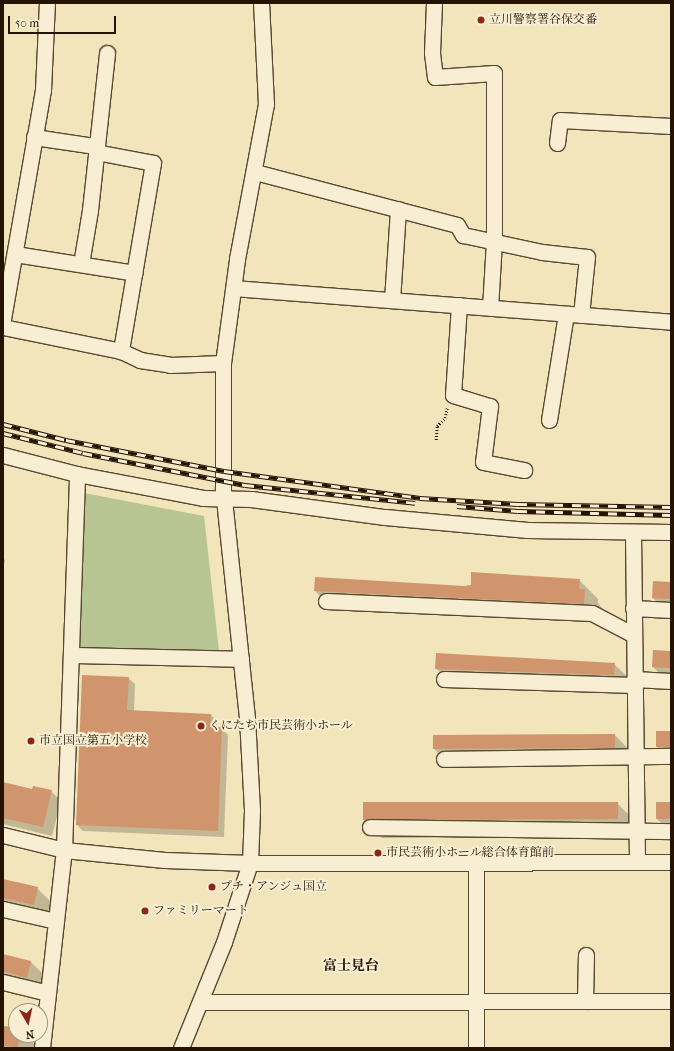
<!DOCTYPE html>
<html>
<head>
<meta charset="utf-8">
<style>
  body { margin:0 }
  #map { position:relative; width:674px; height:1051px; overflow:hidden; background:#f2e5bb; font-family:"IM FELL French Canon","Noto Serif JP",serif }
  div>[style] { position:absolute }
  .green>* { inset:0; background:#b7c593 }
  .shadow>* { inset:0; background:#0003 }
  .building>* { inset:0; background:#d0956d }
  .path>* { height:2.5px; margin-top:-1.25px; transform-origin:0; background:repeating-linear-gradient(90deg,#241300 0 1px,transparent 0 3px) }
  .roads { filter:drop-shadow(1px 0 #58482f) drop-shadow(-1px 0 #58482f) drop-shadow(0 1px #58482f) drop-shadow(0 -1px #58482f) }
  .minor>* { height:15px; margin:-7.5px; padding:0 7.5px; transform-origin:7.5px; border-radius:7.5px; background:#f7eed3 }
  .rail>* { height:4.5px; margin-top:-2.25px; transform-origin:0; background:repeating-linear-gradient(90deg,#f7eed3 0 9px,#241300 0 18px); box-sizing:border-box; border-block:1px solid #241300 }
  .dots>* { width:11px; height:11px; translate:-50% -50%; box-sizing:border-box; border:2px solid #f7eed3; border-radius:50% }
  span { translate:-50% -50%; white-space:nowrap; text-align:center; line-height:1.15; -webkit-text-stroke:4px #f7eed3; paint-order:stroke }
  .poi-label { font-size:12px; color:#241300 }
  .left { translate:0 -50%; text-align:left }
  .quarter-label { font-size:14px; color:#241300; font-weight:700 }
  .frame { position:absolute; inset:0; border:4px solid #241300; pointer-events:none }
  .north { position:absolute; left:8px; top:1003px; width:40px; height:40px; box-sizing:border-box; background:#f7eed3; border:1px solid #a3967f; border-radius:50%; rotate:171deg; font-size:11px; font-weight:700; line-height:16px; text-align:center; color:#241300 }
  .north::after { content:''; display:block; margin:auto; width:14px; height:18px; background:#8f2418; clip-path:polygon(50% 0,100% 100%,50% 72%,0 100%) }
  .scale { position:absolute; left:8px; top:16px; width:108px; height:18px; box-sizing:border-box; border:2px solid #241300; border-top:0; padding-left:5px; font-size:12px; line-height:14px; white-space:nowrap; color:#241300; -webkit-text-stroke:3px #f7eed3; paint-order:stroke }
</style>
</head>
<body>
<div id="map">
  <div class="green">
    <div style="clip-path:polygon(84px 493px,204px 516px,219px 651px,80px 649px)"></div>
  </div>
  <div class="shadow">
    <div style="clip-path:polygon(3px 558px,5px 560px,3px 568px)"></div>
    <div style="clip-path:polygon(579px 580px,598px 599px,598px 603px,602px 608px,602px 622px,333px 609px,315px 591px,464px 587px)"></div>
    <div style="clip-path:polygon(671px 583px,671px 616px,653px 598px)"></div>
    <div style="clip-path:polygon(671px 652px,671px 685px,653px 667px)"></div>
    <div style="clip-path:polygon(614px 664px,633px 682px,632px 693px,454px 687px,436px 668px)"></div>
    <div style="clip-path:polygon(128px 678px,135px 684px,134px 711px,211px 715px,217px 721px,217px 728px,221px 728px,228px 735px,224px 837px,83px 831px,77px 825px)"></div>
    <div style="clip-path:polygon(671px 732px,671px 761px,657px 747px)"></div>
    <div style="clip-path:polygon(615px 735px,633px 754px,633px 766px,453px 767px,434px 749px)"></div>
    <div style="clip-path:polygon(3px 783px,33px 791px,51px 791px,61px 801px,52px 836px,3px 824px)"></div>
    <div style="clip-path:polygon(617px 803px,636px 822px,636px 837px,382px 838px,364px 820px)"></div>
    <div style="clip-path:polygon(671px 803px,671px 833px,657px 819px)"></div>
    <div style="clip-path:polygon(3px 880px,37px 888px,56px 907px,52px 923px,3px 911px)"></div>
    <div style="clip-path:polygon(3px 955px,31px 962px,49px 980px,45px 995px,3px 984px)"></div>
    <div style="clip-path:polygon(3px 1027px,16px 1028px,16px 1035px,26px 1035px,38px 1048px,3px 1048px)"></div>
  </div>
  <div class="building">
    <div style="clip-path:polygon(471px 572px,580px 579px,579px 589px,585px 589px,584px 604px,314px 591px,315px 577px,464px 586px,471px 585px)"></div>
    <div style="clip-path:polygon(653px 581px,671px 582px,671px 599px,652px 598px)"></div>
    <div style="clip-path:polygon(653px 650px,671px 651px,671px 668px,652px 667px)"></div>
    <div style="clip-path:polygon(436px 653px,615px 663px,614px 675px,435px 669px)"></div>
    <div style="clip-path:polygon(82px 675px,129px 677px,127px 710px,211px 714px,210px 727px,222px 727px,218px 831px,76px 825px)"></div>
    <div style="clip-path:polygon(656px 731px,671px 731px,671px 747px,656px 747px)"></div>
    <div style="clip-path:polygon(615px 734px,615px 748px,433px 749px,433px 735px)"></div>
    <div style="clip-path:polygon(3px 782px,32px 789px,33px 786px,52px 790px,43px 827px,3px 818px)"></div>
    <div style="clip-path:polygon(363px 802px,618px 802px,618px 819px,363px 820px)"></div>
    <div style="clip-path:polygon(656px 802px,671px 802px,671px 819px,656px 819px)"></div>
    <div style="clip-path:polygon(3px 879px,38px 887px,34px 905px,3px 898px)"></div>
    <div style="clip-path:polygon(3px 954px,31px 961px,27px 978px,3px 971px)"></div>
    <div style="clip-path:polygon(3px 1026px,16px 1027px,16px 1035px,19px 1035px,18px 1047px,3px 1046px)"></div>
  </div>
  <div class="path">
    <div style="left:436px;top:440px;width:14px;rotate:-86deg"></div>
    <div style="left:437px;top:426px;width:11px;rotate:-45deg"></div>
    <div style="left:445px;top:418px;width:10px;rotate:-79deg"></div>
  </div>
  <div class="roads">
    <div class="minor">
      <div style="left:434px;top:3px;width:50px;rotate:92.3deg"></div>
      <div style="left:432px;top:53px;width:24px;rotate:83deg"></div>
      <div style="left:435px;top:77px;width:59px;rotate:-3.9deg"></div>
      <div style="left:494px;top:73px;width:168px;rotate:90deg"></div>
      <div style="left:494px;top:241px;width:67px;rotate:93.4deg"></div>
      <div style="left:34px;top:137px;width:62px;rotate:8.4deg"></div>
      <div style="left:557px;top:143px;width:23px;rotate:-83deg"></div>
      <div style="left:560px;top:120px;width:111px;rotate:3.1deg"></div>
      <div style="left:96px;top:152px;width:58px;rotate:10.9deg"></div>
      <div style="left:153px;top:163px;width:191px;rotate:99.7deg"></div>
      <div style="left:255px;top:172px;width:209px;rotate:14.7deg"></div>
      <div style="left:457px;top:225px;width:12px;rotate:59deg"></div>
      <div style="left:463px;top:235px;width:81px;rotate:12.1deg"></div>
      <div style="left:542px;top:252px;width:45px;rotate:6.3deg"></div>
      <div style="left:587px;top:257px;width:58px;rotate:95.9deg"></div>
      <div style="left:15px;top:254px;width:121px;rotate:9deg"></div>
      <div style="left:81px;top:264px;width:55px;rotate:-80.5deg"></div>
      <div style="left:90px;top:210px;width:158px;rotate:-83.8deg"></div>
      <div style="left:234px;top:288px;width:438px;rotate:4.4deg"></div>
      <div style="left:392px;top:300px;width:91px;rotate:-86.2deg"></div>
      <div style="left:459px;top:305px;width:90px;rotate:93.8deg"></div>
      <div style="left:453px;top:395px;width:39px;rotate:17deg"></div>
      <div style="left:490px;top:406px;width:56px;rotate:97.1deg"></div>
      <div style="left:483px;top:462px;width:42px;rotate:11deg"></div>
      <div style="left:3px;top:319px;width:232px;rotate:-80.1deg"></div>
      <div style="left:43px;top:90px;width:87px;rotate:-87.4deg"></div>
      <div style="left:3px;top:327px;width:120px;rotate:11.5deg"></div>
      <div style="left:121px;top:351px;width:21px;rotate:25deg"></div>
      <div style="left:140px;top:360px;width:30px;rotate:9deg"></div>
      <div style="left:170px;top:365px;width:53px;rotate:-2.2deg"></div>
      <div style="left:549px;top:420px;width:107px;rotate:-80.9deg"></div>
      <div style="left:3px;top:455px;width:76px;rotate:14.4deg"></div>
      <div style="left:77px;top:474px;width:128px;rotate:10.8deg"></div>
      <div style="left:203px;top:498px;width:48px;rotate:1.2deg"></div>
      <div style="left:251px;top:499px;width:135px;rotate:7.7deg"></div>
      <div style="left:385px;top:517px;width:143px;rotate:5.2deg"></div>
      <div style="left:527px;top:530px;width:144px;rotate:0.8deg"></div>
      <div style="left:633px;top:533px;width:329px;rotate:89.3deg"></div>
      <div style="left:326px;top:601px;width:266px;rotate:2.6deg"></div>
      <div style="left:592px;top:613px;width:47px;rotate:27.6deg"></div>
      <div style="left:633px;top:608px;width:38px;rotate:3deg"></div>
      <div style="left:71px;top:655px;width:170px;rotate:1.3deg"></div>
      <div style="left:444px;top:679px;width:190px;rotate:1.8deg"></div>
      <div style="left:634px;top:679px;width:37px;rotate:3deg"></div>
      <div style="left:444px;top:759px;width:227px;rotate:-0.8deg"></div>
      <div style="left:370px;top:827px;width:301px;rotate:0.8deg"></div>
      <div style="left:3px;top:835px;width:63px;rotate:13.8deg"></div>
      <div style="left:64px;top:850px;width:101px;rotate:5.7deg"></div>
      <div style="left:165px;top:860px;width:85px;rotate:2deg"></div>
      <div style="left:250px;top:863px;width:421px;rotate:-0.1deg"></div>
      <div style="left:476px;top:862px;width:186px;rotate:90deg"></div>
      <div style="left:3px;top:909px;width:54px;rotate:12.8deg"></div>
      <div style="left:3px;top:982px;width:46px;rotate:13.7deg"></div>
      <div style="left:585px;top:1001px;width:46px;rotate:-88.8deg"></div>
      <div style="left:201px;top:1002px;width:470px;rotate:-0.1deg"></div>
      <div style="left:42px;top:1048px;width:199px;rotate:-83.7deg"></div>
      <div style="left:64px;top:850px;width:376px;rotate:-88deg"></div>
      <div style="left:181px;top:1048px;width:114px;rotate:-67.9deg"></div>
      <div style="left:224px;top:942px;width:83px;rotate:-71.8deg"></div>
      <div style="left:250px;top:863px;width:53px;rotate:-87.8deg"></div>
      <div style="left:252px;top:810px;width:92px;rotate:-93.1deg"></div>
      <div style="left:247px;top:718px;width:231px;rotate:-96deg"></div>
      <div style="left:223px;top:488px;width:125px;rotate:-90deg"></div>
      <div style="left:223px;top:363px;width:105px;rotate:-82.3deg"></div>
      <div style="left:237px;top:259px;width:158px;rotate:-79.4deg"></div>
      <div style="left:266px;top:104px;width:101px;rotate:-92.8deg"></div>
    </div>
  </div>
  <div class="rail">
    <div style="left:3px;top:424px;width:65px;rotate:14.3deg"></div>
    <div style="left:66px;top:440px;width:161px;rotate:11.1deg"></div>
    <div style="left:224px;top:471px;width:198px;rotate:7.8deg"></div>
    <div style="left:420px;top:498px;width:98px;rotate:3.5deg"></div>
    <div style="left:518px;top:504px;width:153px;rotate:1.1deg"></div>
    <div style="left:3px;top:433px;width:82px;rotate:14deg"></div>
    <div style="left:83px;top:453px;width:165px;rotate:11.2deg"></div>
    <div style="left:245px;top:485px;width:171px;rotate:6deg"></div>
    <div style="left:457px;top:506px;width:61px;rotate:4.7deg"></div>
    <div style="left:518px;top:511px;width:153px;rotate:1.5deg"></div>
  </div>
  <div class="dots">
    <div style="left:481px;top:20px;background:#8f2418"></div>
    <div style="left:201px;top:726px;background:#8f2418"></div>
    <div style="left:31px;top:741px;background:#8f2418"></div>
    <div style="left:378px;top:853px;background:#8f2418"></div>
    <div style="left:212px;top:887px;background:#8f2418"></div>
    <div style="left:145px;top:911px;background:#8f2418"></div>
  </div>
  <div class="poi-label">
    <span class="left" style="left:489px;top:20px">立川警察署谷保交番</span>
    <span class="left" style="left:209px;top:726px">くにたち市民芸術小ホール</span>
    <span class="left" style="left:39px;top:741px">市立国立第五小学校</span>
    <span class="left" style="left:386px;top:853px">市民芸術小ホール総合体育館前</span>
    <span class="left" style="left:220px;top:887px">プチ・アンジュ国立</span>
    <span class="left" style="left:153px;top:911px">ファミリーマート</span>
  </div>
  <div class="quarter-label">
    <span style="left:351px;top:966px">富士見台</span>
  </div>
  <div class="frame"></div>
  <div class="north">N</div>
  <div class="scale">50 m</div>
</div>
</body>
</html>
